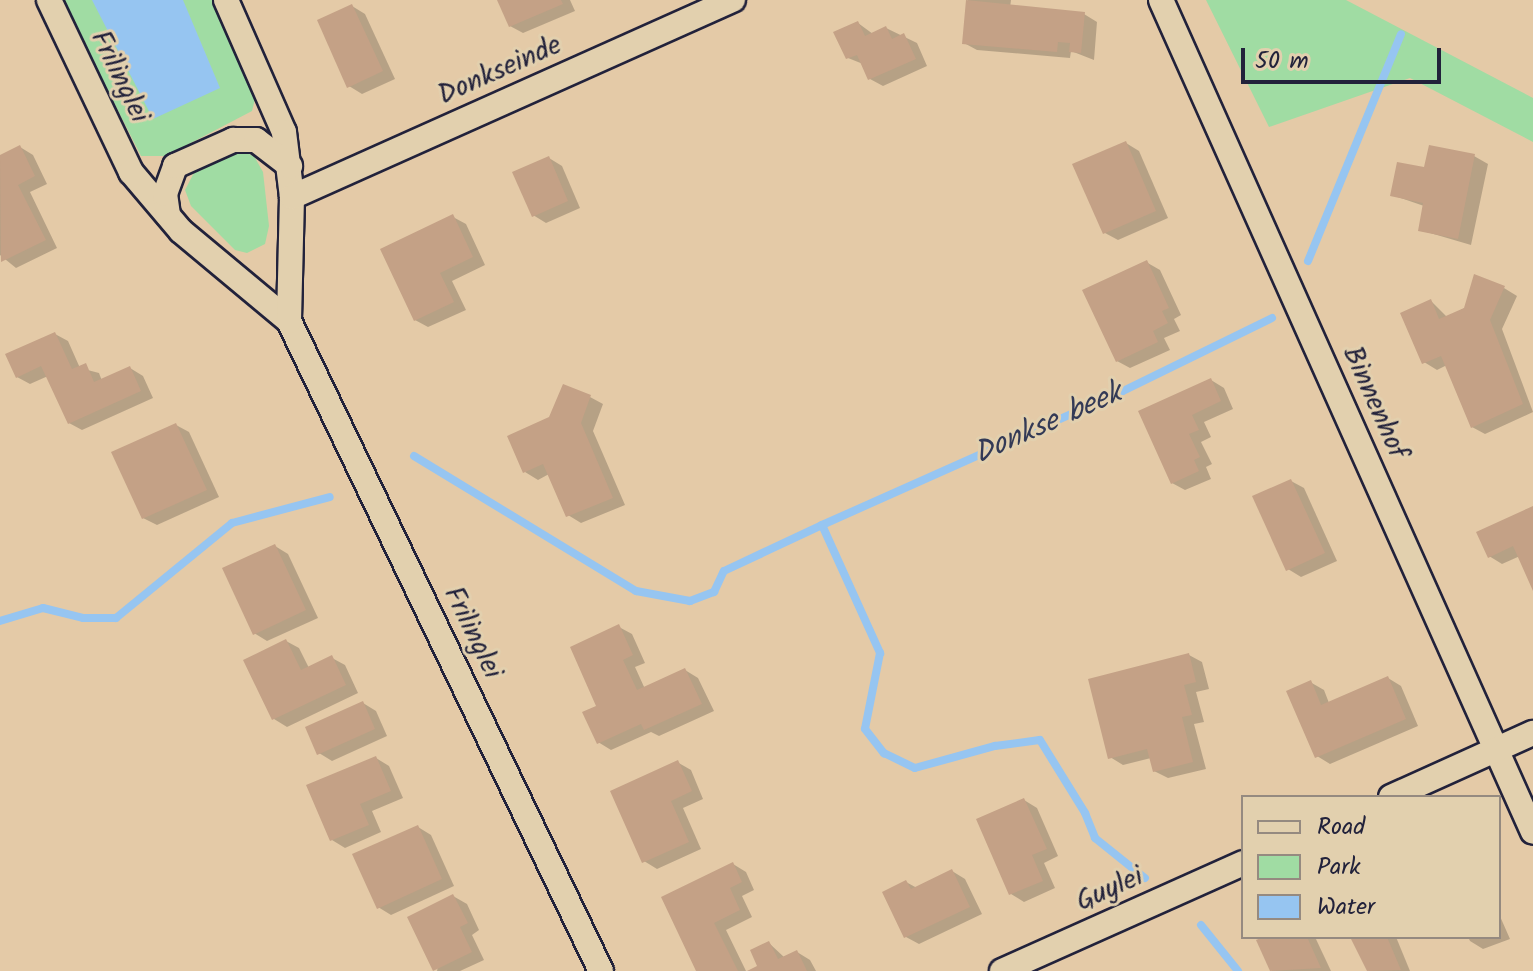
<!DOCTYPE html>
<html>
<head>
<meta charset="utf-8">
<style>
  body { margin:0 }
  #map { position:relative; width:1533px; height:971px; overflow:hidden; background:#e4caa7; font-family:Kalam,sans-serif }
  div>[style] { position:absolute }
  .green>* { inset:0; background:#a0dca3 }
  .water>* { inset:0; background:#96c5f1 }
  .shadow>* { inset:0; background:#0003 }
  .stream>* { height:8px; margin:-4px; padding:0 4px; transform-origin:4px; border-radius:4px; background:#96c5f1 }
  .building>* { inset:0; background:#c4a186 }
  .roads { filter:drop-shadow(2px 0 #22223b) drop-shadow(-2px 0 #22223b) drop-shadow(0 2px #22223b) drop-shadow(0 -2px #22223b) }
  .minor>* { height:24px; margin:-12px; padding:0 12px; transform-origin:12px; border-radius:12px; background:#e2d0ae }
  span { translate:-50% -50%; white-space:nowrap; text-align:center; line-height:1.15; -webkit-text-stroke:6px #e2d0ae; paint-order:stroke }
  .street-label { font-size:28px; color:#22223b }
  .water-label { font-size:30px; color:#333a56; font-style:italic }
  .legend { position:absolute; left:1241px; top:795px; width:260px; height:144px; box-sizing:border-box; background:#e2d0ae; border:2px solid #958a80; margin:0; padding:10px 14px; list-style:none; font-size:24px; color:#22223b }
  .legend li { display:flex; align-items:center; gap:16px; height:40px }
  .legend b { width:40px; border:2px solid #958a80 }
  .scale { position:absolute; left:1241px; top:48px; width:200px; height:36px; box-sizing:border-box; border:4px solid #22223b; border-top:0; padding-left:10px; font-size:24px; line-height:28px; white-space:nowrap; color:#22223b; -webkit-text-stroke:6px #e2d0ae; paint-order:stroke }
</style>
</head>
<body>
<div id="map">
  <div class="green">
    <div style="clip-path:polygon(62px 0,213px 0,252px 82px,256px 95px,252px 111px,166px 156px,141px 156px)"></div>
    <div style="clip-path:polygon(1206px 0,1346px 0,1533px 98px,1533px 142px,1410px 78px,1269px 127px)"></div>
    <div style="clip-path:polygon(240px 150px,254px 156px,263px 172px,269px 226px,265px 244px,247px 253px,235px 250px,191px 206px,185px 190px,197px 167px)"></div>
  </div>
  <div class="water">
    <div style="clip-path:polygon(92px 0,183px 0,220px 88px,153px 119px)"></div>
  </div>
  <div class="shadow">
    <div style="clip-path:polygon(499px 0,570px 0,575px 11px,523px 33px,510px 26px)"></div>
    <div style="clip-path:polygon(968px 0,1011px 0,1010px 8px,1084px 14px,1097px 22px,1094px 60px,1071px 51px,1070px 58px,977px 50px,964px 43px)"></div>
    <div style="clip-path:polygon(352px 6px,365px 14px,395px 79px,362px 94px,349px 86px)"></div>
    <div style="clip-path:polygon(858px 23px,873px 34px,886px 28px,917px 43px,927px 66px,883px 86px,870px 79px,863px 64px,848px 58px)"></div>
    <div style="clip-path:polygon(1126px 143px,1139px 151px,1168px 218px,1118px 240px,1105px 233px)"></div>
    <div style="clip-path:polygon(20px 147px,33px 155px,47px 184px,30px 192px,57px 248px,16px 268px,0 255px,0 157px)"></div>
    <div style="clip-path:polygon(1474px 156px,1488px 164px,1471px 245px,1420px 230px,1424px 206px,1392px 195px,1426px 170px)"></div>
    <div style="clip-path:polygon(549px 158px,562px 166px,580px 208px,546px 223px,533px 215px)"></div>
    <div style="clip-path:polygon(453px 217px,466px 224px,485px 265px,452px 281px,466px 310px,428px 327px,415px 320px)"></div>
    <div style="clip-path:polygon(1146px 262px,1160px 270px,1181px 315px,1174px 319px,1180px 331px,1164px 338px,1170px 350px,1130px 368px,1117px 361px)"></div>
    <div style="clip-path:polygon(1504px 288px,1517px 296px,1502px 329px,1533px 412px,1485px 434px,1472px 427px,1447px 365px,1437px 370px,1424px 362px,1431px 301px,1447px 317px)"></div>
    <div style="clip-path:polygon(55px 334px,68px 341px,80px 368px,99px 373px,102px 381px,130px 368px,143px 376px,153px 398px,82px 430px,69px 423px,48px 376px,30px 384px,17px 377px)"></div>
    <div style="clip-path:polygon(1211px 380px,1224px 388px,1233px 409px,1204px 422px,1211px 437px,1201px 442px,1212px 464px,1206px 467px,1211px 479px,1185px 490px,1172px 483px,1140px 412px)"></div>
    <div style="clip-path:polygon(590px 397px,603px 404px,593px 431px,625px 505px,581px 523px,568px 515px,549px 474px,538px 480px,525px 472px)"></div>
    <div style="clip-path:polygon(176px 425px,189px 432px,219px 497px,157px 525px,143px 518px)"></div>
    <div style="clip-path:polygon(1291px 481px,1304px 488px,1337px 561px,1301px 577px,1288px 569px)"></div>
    <div style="clip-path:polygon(1533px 508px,1533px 586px,1520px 556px,1502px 564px,1489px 556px)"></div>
    <div style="clip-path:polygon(275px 546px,288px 554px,318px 618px,267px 641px,254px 633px)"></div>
    <div style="clip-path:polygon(619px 627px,632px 634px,645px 663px,635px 667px,645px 689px,685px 670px,698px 678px,714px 711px,659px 736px,651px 732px,611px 750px,598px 742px,599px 707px)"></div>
    <div style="clip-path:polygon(286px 641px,299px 648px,309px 668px,332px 658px,345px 665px,358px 693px,287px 727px,274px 719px)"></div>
    <div style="clip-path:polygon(1189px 655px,1202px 662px,1209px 689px,1196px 692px,1204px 722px,1194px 724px,1206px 769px,1168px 778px,1154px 771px,1151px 758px,1123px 765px,1110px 757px)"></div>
    <div style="clip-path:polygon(1388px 678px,1401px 686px,1418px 726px,1330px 764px,1317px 756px,1310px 682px,1324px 690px,1329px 703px)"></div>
    <div style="clip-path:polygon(363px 703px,376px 711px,387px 736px,332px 761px,319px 753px)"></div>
    <div style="clip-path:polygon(376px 758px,389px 766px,403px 798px,372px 811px,381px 832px,345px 848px,332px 840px)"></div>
    <div style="clip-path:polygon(677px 762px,691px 770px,703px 799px,683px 808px,701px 849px,657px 869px,644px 861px)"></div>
    <div style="clip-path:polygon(1024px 800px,1037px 808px,1058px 856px,1044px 863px,1055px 888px,1024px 902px,1011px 894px)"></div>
    <div style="clip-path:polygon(418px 827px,431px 835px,454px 886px,391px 915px,378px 907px)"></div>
    <div style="clip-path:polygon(733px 864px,746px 872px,754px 890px,742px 896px,752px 917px,726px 930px,746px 971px,698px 971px)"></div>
    <div style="clip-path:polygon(952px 871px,965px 879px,982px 914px,919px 944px,906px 937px,906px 882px,917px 888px)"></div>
    <div style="clip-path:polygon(453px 896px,467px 904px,479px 930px,472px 935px,484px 960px,460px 971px,437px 971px)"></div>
    <div style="clip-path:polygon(1499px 914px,1510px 939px,1483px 949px,1470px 941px,1468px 937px,1499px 937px)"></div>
    <div style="clip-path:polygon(1267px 937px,1315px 937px,1331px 971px,1272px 971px,1258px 941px)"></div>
    <div style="clip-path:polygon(1352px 937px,1396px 937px,1410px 971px,1369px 971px)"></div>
    <div style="clip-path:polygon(769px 943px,785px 958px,797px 952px,810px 960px,816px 971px,751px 971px,760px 967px)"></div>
  </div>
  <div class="stream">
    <div style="left:1308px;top:261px;width:245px;rotate:-67.7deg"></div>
    <div style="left:414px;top:456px;width:260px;rotate:31.3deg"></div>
    <div style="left:636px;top:591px;width:55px;rotate:10.5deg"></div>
    <div style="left:690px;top:601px;width:26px;rotate:-21deg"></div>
    <div style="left:714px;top:592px;width:23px;rotate:-65deg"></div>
    <div style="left:724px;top:571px;width:108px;rotate:-25.1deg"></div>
    <div style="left:822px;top:525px;width:141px;rotate:65.6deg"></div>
    <div style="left:880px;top:653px;width:77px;rotate:101.2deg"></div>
    <div style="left:865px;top:729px;width:31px;rotate:52deg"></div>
    <div style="left:884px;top:753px;width:34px;rotate:26deg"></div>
    <div style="left:915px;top:768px;width:83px;rotate:-15.4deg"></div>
    <div style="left:995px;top:746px;width:45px;rotate:-7.6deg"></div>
    <div style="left:1040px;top:740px;width:86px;rotate:58.3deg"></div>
    <div style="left:1085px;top:813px;width:27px;rotate:68deg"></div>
    <div style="left:1095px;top:838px;width:64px;rotate:38.7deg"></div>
    <div style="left:822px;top:525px;width:329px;rotate:-24deg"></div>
    <div style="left:1123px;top:391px;width:166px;rotate:-26.1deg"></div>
    <div style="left:0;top:621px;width:45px;rotate:-16.8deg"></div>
    <div style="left:43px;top:608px;width:41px;rotate:14deg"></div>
    <div style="left:83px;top:618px;width:33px"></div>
    <div style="left:116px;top:618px;width:150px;rotate:-39.3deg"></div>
    <div style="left:232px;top:523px;width:101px;rotate:-14.9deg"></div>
    <div style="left:1201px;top:925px;width:59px;rotate:51.2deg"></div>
  </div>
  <div class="building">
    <div style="clip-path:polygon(497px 0,561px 0,563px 4px,509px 27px)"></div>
    <div style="clip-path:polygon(966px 0,1085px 12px,1081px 53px,1069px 52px,1070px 43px,1058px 42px,1057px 52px,962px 44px)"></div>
    <div style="clip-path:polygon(352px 4px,383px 71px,347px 88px,317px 20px)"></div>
    <div style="clip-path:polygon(858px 21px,865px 36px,886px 26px,892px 39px,904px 33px,916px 59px,868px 80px,857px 55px,846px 59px,833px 32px)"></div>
    <div style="clip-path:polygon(1126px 141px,1156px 211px,1103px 234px,1072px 164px)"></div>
    <div style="clip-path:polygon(20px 145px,35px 176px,18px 185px,46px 240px,1px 262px,0 155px)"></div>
    <div style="clip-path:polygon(1429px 145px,1475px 154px,1458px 239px,1418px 231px,1423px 203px,1390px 196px,1397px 162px,1424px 167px)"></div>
    <div style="clip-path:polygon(549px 156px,568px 201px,532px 217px,512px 172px)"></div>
    <div style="clip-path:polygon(453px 214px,473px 257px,440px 273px,454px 302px,414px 321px,380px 249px)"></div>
    <div style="clip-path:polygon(1147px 260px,1169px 308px,1162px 311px,1168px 323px,1153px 331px,1158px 342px,1116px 362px,1082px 290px)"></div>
    <div style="clip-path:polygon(1474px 274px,1505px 286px,1490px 320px,1523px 404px,1471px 428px,1441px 356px,1422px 364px,1400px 313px,1431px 299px,1439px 319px,1464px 308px)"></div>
    <div style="clip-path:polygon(55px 332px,72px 369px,86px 363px,94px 382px,130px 366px,141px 391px,68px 424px,41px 366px,16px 378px,5px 354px)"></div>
    <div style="clip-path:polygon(1211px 378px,1221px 401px,1192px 415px,1199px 430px,1189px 434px,1200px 457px,1194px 460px,1199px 471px,1171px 484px,1138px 411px)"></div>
    <div style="clip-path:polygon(563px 384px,591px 395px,581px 423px,613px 498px,566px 517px,543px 464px,523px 473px,507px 436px,549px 417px)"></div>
    <div style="clip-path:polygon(176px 423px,207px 490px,142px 519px,111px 452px)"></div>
    <div style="clip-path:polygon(1291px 479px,1325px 553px,1286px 571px,1252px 496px)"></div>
    <div style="clip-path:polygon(1533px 506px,1533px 591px,1513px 546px,1488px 558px,1476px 532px)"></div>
    <div style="clip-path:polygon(275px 544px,306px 610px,253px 635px,222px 568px)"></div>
    <div style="clip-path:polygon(619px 624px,633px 655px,623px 660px,637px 690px,685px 668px,702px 704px,644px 730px,641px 724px,597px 744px,582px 712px,596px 706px,570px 647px)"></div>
    <div style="clip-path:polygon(286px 639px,301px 670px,332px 655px,346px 685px,272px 720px,243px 660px)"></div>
    <div style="clip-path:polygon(1189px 653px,1196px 682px,1184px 685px,1192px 715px,1182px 717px,1193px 762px,1153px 772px,1147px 749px,1108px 759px,1088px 679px)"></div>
    <div style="clip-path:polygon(1388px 676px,1406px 719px,1315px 758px,1286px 691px,1311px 680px,1321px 705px)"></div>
    <div style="clip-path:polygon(363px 701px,375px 729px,317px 755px,305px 727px)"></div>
    <div style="clip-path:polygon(376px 756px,391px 791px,360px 804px,369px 825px,330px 841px,306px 785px)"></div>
    <div style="clip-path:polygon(678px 760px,692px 791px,671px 801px,689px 842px,642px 863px,610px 791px)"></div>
    <div style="clip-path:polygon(1024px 798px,1047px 849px,1032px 855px,1043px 881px,1009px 895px,976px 819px)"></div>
    <div style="clip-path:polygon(418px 825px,442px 879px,377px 909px,352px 854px)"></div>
    <div style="clip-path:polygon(733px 862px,742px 882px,730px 888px,740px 910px,714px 923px,738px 971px,696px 971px,661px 897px)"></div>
    <div style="clip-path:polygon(952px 869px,970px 907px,904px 938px,882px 892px,906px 880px,911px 889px)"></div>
    <div style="clip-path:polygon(453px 894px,468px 923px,460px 927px,472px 952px,433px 971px,407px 917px)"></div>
    <div style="clip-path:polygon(1263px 937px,1307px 937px,1321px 968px,1270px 971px,1256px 940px)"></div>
    <div style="clip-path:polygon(1350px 937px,1387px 937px,1401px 970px,1367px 971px)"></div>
    <div style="clip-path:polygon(769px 941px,778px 959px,797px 950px,807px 971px,747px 971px,757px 966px,750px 950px)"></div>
  </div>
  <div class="roads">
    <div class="minor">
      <div style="left:49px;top:0;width:191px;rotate:64.5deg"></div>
      <div style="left:131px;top:172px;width:77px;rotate:49.7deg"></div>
      <div style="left:181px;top:231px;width:141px;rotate:39.8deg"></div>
      <div style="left:289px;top:321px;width:721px;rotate:64.36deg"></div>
      <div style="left:226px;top:0;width:144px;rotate:66.3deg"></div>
      <div style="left:284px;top:132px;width:65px;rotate:83deg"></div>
      <div style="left:292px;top:197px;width:124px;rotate:91.4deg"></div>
      <div style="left:1161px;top:0;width:911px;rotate:65.91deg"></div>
      <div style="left:292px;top:197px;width:483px;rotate:-24.1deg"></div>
      <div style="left:168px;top:215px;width:21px;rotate:-98deg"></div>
      <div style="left:165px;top:194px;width:30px;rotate:-70deg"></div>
      <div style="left:175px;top:166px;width:64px;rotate:-24.1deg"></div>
      <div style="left:233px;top:140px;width:23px"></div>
      <div style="left:256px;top:140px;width:43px;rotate:37.4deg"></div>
      <div style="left:1391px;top:797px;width:156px;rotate:-24.3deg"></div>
      <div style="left:1002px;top:971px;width:264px;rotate:-24.1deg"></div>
    </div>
  </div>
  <div class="street-label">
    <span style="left:500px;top:71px;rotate:-24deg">Donkseinde</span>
    <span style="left:119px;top:77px;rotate:64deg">Frilinglei</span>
    <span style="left:1374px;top:403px;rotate:66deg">Binnenhof</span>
    <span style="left:472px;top:633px;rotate:64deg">Frilinglei</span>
    <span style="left:1110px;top:890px;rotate:-24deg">Guylei</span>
  </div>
  <div class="water-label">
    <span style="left:1048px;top:424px;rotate:-24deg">Donkse beek</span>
  </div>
  <ul class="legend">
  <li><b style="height:10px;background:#e2d0ae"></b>Road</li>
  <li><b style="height:22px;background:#a0dca3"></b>Park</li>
  <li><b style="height:22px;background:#96c5f1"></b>Water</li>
  </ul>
  <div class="scale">50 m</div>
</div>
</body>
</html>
